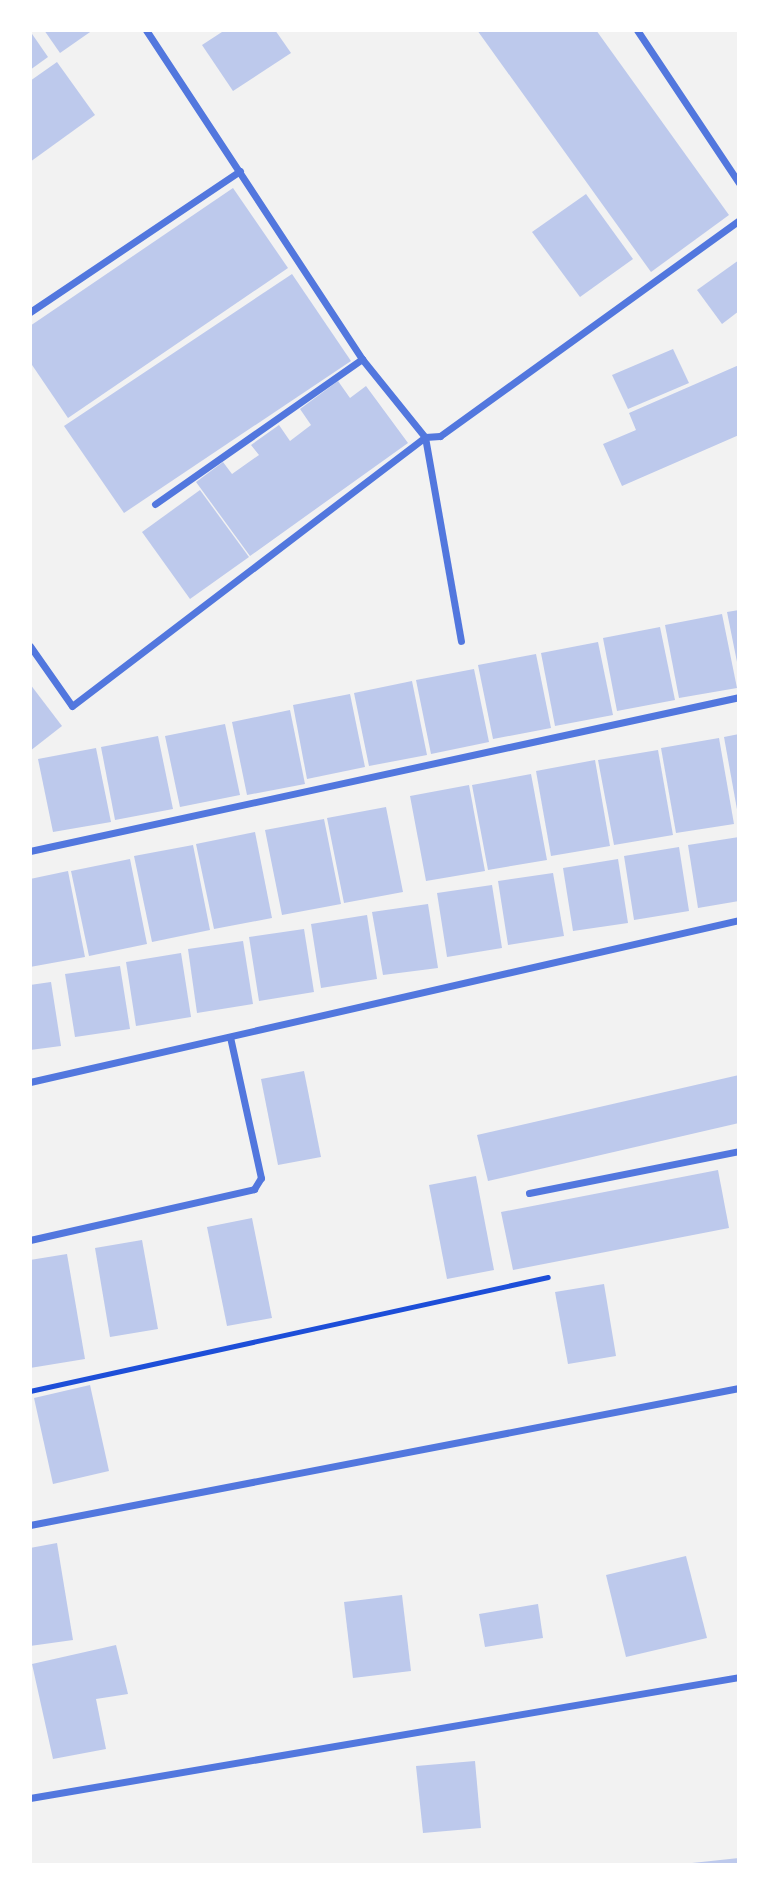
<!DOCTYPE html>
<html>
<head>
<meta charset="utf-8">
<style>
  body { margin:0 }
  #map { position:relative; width:769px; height:1895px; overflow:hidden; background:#f2f2f2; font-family:"Exo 2",sans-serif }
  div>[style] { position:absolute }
  .building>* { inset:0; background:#bdc9ec }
  .path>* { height:4.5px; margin:-2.25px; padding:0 2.25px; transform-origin:2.25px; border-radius:2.25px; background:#1d4ed8 }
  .minor>* { height:7px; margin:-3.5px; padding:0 3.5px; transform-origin:3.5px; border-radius:3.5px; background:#5277de }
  span { translate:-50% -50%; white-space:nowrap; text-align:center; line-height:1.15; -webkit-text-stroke:5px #fff; paint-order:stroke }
  .frame { position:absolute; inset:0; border:32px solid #fff; pointer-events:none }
</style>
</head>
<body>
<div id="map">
  <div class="building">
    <div style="clip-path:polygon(44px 30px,93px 30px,60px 53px)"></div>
    <div style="clip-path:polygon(225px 30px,275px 30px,291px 53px,233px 91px,202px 45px)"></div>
    <div style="clip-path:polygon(477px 30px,596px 30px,729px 215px,651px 272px)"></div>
    <div style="clip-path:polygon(30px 31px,48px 57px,30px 70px)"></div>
    <div style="clip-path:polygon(57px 62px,95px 115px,30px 162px,30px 81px)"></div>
    <div style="clip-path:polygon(233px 188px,288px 268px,68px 418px,30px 362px,30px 326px)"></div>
    <div style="clip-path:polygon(586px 194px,633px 259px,580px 297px,532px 232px)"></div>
    <div style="clip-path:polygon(739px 260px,739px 311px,722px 324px,697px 290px)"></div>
    <div style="clip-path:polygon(292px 274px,351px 361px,124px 513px,64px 426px)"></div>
    <div style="clip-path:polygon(673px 349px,689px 383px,628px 409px,612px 375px)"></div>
    <div style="clip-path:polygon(739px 365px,739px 435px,622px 486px,603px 444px,636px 430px,629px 413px)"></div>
    <div style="clip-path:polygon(338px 381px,350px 398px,366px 386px,408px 443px,250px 556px,196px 482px,223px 462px,232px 474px,259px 455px,251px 445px,279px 425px,290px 441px,311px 425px,300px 409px)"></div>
    <div style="clip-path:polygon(200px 490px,249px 557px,190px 599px,142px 532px)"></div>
    <div style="clip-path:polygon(739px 610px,739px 667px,738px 667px,727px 612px)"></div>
    <div style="clip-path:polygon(722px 614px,737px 688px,679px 698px,665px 625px)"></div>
    <div style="clip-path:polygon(660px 627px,675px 700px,617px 711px,603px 638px)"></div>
    <div style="clip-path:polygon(598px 642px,613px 715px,555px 726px,541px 653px)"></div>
    <div style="clip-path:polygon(536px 654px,551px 728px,493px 739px,478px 665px)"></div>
    <div style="clip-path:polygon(474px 669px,489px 742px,431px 754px,416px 680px)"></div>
    <div style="clip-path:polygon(412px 681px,427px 755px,369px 766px,354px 693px)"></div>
    <div style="clip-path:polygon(30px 684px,62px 726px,30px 751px)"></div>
    <div style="clip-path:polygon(350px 694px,365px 767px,307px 779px,293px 705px)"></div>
    <div style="clip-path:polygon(290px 710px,305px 784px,247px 795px,232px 722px)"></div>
    <div style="clip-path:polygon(225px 724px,240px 795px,180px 807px,165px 736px)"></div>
    <div style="clip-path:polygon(739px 734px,739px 815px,738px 815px,724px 737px)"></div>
    <div style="clip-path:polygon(158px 736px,173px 809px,115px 820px,101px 747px)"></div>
    <div style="clip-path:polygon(719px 738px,734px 824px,676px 833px,661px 748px)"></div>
    <div style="clip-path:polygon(96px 748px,111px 822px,53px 832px,38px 759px)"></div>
    <div style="clip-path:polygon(658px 750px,673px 835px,614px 845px,598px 760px)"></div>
    <div style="clip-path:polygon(595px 760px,610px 846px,551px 856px,536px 771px)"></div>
    <div style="clip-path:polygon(531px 774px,547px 860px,488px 870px,472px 785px)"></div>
    <div style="clip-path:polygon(469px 785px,485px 871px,426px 881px,410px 796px)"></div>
    <div style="clip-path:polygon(386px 807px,403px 892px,344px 903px,327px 818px)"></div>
    <div style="clip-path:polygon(324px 819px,341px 904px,282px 915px,265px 830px)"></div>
    <div style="clip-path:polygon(255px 832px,272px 918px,214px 929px,196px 844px)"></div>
    <div style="clip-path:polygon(739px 837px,739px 901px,698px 908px,688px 845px)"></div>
    <div style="clip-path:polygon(193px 845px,210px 930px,152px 942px,134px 856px)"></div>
    <div style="clip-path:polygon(679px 847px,689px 911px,634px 920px,624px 856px)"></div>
    <div style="clip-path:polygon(130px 859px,147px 944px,89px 956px,71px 871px)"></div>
    <div style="clip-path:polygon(618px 859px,628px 923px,573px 931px,563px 868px)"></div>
    <div style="clip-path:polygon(68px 871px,85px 957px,30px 967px,30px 879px)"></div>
    <div style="clip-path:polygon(553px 873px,564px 936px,508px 945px,498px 881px)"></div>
    <div style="clip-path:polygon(492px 885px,502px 948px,447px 957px,437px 893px)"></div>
    <div style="clip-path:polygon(428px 904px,438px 968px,383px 975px,372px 912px)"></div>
    <div style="clip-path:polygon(367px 915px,377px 979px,321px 988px,311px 924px)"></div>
    <div style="clip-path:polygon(304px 929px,314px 992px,259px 1001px,249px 937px)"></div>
    <div style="clip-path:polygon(243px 941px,253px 1004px,197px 1013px,188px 949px)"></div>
    <div style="clip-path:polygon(181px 953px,191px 1017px,136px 1026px,126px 962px)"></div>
    <div style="clip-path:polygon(120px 966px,130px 1029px,75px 1037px,65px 974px)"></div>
    <div style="clip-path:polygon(51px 982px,61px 1046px,30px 1050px,30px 985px)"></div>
    <div style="clip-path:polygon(304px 1071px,321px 1157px,278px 1165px,261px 1079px)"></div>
    <div style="clip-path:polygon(739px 1075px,739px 1123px,488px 1181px,477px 1135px)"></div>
    <div style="clip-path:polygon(718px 1170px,729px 1228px,513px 1270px,501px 1212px)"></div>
    <div style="clip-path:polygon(476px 1176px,494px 1270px,447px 1279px,429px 1185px)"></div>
    <div style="clip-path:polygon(252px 1218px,272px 1318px,227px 1326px,207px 1227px)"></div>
    <div style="clip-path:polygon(142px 1240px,158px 1329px,110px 1337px,95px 1248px)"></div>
    <div style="clip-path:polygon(67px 1254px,85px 1359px,30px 1368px,30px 1260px)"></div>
    <div style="clip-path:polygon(604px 1284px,616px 1356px,568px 1364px,555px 1292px)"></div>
    <div style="clip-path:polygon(90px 1385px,109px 1471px,53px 1484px,34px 1398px)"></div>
    <div style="clip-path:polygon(57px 1543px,73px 1640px,30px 1646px,30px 1548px)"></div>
    <div style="clip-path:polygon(686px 1556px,707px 1638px,626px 1657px,606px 1575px)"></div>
    <div style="clip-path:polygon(402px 1595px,411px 1671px,353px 1678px,344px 1602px)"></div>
    <div style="clip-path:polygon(538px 1604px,543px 1638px,485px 1647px,479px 1614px)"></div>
    <div style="clip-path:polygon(116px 1645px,128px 1694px,96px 1699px,106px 1749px,53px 1759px,32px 1664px)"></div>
    <div style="clip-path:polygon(475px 1761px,481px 1828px,423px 1833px,416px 1766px)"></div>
    <div style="clip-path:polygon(739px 1858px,739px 1865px,692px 1865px,692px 1863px)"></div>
  </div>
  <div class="path">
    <div style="left:30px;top:1391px;width:530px;rotate:-12.41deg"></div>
  </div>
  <div class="minor">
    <div style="left:146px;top:30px;width:394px;rotate:56.7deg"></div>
    <div style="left:362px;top:359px;width:100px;rotate:51.1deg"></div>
    <div style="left:425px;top:437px;width:15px;rotate:-4deg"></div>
    <div style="left:440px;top:436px;width:369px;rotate:-35.8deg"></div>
    <div style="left:637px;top:30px;width:184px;rotate:56.3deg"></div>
    <div style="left:30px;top:312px;width:253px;rotate:-33.9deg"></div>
    <div style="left:155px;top:504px;width:253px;rotate:-35deg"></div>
    <div style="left:30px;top:646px;width:73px;rotate:55deg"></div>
    <div style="left:72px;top:706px;width:444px;rotate:-37.3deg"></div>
    <div style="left:425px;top:437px;width:207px;rotate:80deg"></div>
    <div style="left:30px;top:851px;width:726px;rotate:-12.25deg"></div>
    <div style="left:30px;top:1082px;width:727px;rotate:-12.87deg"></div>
    <div style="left:529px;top:1193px;width:214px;rotate:-11.3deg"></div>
    <div style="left:30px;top:1240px;width:230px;rotate:-12.8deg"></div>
    <div style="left:254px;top:1189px;width:13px;rotate:-58deg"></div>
    <div style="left:261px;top:1178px;width:144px;rotate:-102.4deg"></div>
    <div style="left:30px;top:1525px;width:722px;rotate:-10.94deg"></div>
    <div style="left:30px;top:1798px;width:719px;rotate:-9.68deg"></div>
  </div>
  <div class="frame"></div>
</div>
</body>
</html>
